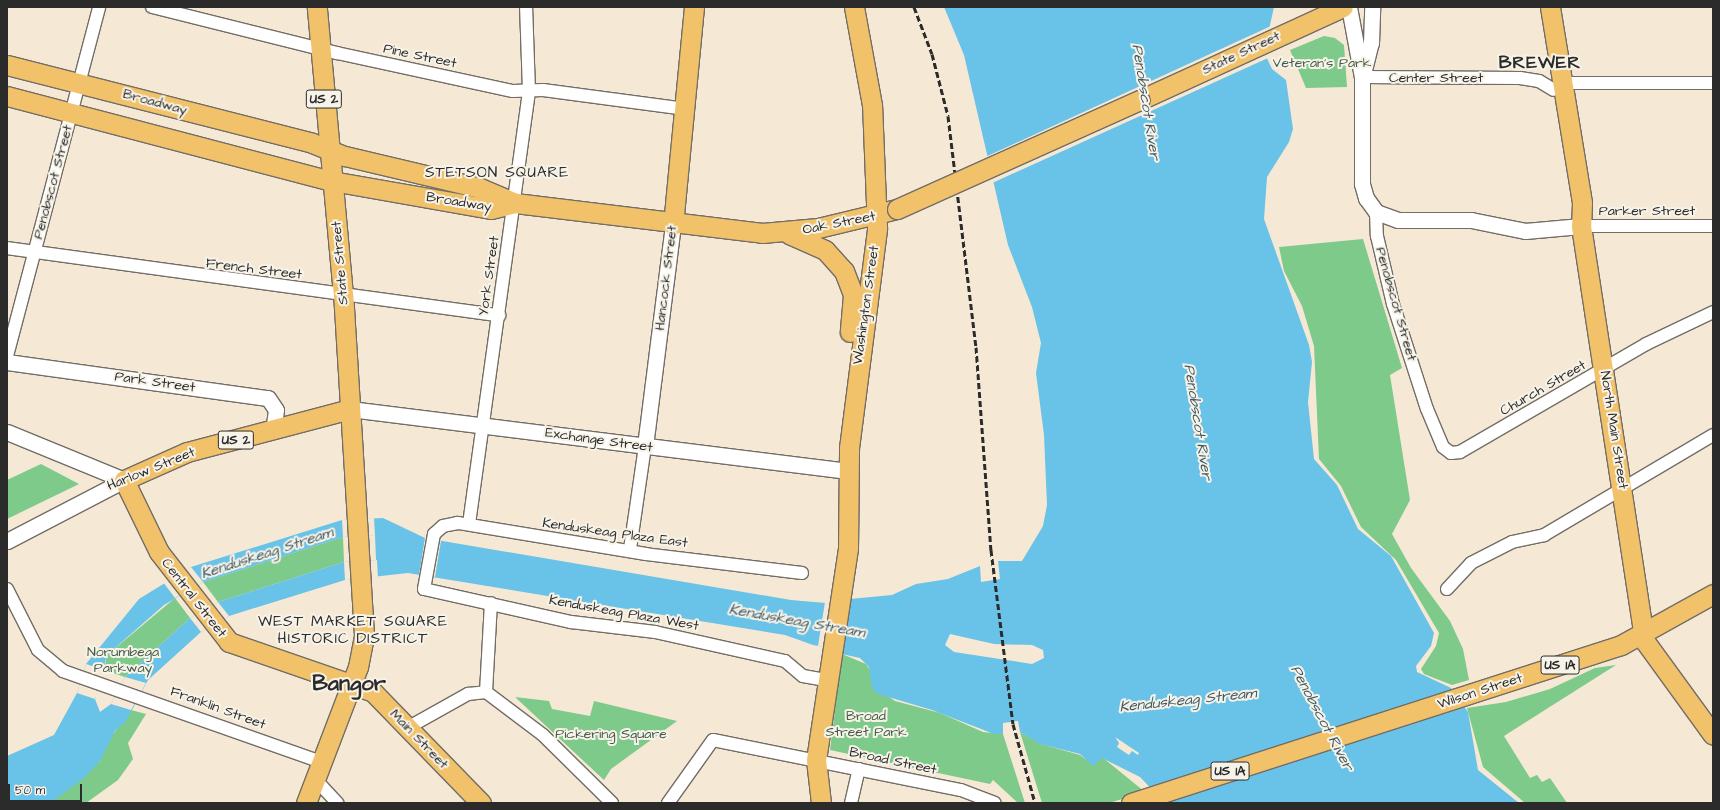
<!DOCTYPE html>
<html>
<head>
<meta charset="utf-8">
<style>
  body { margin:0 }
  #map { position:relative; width:1720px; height:810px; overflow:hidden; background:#f5e8d5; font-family:"Architects Daughter",sans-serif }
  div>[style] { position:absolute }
  .green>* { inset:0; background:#7dca8a }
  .water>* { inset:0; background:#69c2e7 }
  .pier>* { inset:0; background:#f5e8d5 }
  .roads { filter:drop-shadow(1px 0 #726d66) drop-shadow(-1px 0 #726d66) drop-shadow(0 1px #726d66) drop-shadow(0 -1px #726d66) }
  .minor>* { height:12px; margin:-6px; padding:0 6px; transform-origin:6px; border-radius:6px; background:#fff }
  .tertiary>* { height:15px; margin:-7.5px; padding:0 7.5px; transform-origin:7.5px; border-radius:7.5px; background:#fff }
  .primary>* { height:19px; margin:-9.5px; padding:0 9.5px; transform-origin:9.5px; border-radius:9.5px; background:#f2c26a }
  .rail>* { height:3px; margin-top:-1.5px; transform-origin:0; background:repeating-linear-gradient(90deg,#2b2b2b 0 6px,transparent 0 9px) }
  .bridges { filter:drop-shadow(1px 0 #726d66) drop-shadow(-1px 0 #726d66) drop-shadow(0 1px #726d66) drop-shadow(0 -1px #726d66) }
  .primary-bridge>* { height:19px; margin:-9.5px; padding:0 9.5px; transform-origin:9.5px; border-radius:9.5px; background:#f2c26a }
  span { translate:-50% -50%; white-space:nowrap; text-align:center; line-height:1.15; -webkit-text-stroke:4px #f7f3e8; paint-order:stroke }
  .shield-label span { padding:1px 3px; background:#f7f3e8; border:1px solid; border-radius:3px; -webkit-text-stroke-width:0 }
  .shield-label { font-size:13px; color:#2b2b2b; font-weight:700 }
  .street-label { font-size:14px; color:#2b2b2b }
  .park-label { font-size:14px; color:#445b48 }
  .water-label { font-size:15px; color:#3e5863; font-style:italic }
  .neighbourhood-label { font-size:15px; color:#2b2b2b; letter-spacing:1px }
  .district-label { font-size:18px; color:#2b2b2b; font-weight:700; letter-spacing:1px }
  .town-label { font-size:22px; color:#2b2b2b; font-weight:700 }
  .frame { position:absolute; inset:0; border:8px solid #2b2b2b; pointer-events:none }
  .scale { position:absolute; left:8px; top:784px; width:74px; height:18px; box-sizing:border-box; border:2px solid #2b2b2b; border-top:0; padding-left:5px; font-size:12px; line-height:14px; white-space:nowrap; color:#2b2b2b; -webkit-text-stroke:3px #f7f3e8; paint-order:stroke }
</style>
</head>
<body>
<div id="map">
  <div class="green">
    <div style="clip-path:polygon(1324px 36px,1335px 38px,1344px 45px,1347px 87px,1306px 88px,1290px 50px)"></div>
    <div style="clip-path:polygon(1363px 239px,1402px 368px,1390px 375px,1410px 500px,1392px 534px,1411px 568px,1450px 621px,1463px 649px,1469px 680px,1452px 685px,1424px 674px,1421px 669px,1436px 646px,1439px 633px,1396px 560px,1361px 527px,1341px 486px,1319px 459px,1314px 346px,1302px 306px,1284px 271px,1279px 247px)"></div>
    <div style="clip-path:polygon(41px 464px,79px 484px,7px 519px,7px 480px)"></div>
    <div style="clip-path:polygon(343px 537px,344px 562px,218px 602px,203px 582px)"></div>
    <div style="clip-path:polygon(175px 598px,190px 618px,125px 677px,104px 670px,107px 655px)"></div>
    <div style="clip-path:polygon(842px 654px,866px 664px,871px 671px,872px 685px,895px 701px,940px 713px,983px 732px,1003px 734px,1025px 803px,1018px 803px,993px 780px,990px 784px,830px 750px)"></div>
    <div style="clip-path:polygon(1616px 665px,1504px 736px,1530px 778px,1537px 775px,1542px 782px,1550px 778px,1567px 803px,1525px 803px,1483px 767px,1467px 708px,1506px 702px,1550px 689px,1595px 668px)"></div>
    <div style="clip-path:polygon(515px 697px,549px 701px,552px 709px,590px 716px,594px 701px,677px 721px,611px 769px,604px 780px)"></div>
    <div style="clip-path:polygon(131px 710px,146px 714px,128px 743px,133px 759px,118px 780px,86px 803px,50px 803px,100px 761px,108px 741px)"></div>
    <div style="clip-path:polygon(1020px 732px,1041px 744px,1080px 755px,1093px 765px,1102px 757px,1145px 792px,1109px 803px,1042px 803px)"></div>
  </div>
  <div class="water">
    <div style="clip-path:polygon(evenodd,944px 7px,1274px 7px,1264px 52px,1272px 69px,1286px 80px,1293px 129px,1289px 142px,1267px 177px,1264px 219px,1309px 345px,1312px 362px,1308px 402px,1314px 459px,1337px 485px,1358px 529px,1391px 556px,1434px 633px,1431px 646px,1416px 666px,1417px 672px,1451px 688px,1468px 712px,1478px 770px,1519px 803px,1165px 803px,1140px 777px,1102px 758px,1093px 766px,1080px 754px,1040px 744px,1020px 732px,1018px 721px,1003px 723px,1003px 734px,994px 734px,932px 710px,878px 694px,872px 688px,869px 667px,860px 658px,842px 654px,842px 650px,813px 645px,785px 635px,408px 573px,345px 580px,229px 616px,201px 632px,148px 680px,126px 721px,115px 731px,100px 761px,84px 778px,50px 803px,7px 803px,7px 756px,54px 735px,77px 693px,86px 664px,139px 599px,191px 567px,342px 520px,383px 518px,425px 538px,791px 600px,849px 605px,850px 599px,892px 595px,916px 584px,948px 579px,980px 566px,981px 582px,1000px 579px,998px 561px,1022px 561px,1043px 526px,1047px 505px,1044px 435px,1036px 373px,1041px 343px,1032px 307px,1008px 245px,964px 55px,944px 7px,375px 535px,376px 560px,344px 562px,218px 602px,190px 618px,125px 677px,111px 704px,100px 712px,95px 699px,107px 655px,164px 605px,203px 582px,343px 537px,375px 535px,944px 7px,950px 634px,994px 644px,1032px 645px,1043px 650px,1044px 658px,1032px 664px,954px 652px,945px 645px,950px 634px)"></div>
  </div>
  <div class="pier">
    <div style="clip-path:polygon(1271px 26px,1268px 58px,990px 184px,983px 158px)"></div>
    <div style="clip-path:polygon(374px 518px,375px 535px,343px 537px,342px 520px)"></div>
    <div style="clip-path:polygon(425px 538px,441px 541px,435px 577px,419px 575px)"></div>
    <div style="clip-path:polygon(377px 560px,378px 578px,345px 580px,344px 562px)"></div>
    <div style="clip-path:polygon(191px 567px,203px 582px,175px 598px,163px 582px)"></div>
    <div style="clip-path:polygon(218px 602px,229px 616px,201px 632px,190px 618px)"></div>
    <div style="clip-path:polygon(825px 602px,849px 605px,843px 650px,818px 646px)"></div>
    <div style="clip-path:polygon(86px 664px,104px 670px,95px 699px,77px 693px)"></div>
    <div style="clip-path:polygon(125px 677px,146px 683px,131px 710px,111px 704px)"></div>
    <div style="clip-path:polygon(1115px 737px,1139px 753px,1138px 755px,1132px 751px,1129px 755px,1117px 747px,1119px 743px)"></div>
  </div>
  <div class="roads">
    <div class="minor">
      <div style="left:152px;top:7px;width:191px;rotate:14deg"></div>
      <div style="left:337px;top:53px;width:180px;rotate:12.2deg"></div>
      <div style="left:513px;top:91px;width:30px;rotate:-2deg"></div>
      <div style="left:543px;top:90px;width:144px;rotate:7.6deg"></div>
      <div style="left:1362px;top:77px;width:158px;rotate:0.4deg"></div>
      <div style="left:1520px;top:78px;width:19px;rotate:9deg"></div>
      <div style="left:1539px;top:81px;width:17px;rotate:31deg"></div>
      <div style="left:1564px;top:83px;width:149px"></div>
      <div style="left:1376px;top:212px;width:24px;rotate:88deg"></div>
      <div style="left:1377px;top:236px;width:70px;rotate:76.8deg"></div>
      <div style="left:1393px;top:304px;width:110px;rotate:72.1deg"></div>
      <div style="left:1427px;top:409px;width:41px;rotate:67.2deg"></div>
      <div style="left:1443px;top:447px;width:10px;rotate:37deg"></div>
      <div style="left:1451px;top:453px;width:9px;rotate:-6deg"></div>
      <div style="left:1460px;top:452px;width:215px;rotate:-30.1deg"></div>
      <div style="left:1646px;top:344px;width:74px;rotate:-25.5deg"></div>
      <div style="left:1581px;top:226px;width:132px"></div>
      <div style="left:7px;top:248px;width:497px;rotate:7.8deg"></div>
      <div style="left:7px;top:356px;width:361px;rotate:-75.2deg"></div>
      <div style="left:469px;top:524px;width:437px;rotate:-82.1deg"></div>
      <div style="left:529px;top:91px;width:84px;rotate:-92deg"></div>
      <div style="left:630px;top:549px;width:104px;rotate:-81.7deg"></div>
      <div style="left:802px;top:573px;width:157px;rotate:-173.1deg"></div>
      <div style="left:646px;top:554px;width:191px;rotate:-170.6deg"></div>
      <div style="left:458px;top:523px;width:15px;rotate:169deg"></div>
      <div style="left:443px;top:526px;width:12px;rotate:138deg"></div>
      <div style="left:434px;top:534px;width:56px;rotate:100.3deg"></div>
      <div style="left:424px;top:589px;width:151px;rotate:12.7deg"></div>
      <div style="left:571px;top:622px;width:85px;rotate:6.8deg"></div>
      <div style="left:655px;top:632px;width:133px;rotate:12.6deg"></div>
      <div style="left:785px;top:661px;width:23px;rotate:40deg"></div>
      <div style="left:803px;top:676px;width:23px;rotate:10deg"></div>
      <div style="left:7px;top:589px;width:68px;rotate:63.1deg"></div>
      <div style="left:38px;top:650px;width:33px;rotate:40deg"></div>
      <div style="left:63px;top:671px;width:275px;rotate:19.4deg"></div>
      <div style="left:1447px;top:589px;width:35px;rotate:-47deg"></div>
      <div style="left:1471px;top:563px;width:46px;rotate:-27.1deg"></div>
      <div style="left:1512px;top:542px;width:33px;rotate:-12deg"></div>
      <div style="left:1544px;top:535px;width:196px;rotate:-30.6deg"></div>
      <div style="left:486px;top:692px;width:89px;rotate:-86.8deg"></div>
      <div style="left:409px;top:727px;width:68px;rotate:-29.2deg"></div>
      <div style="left:468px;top:694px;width:18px;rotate:-6deg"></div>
      <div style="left:486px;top:692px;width:71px;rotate:37deg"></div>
      <div style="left:543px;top:735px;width:97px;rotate:44.6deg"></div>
      <div style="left:315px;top:779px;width:33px;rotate:47deg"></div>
      <div style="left:668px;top:803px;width:77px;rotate:-54.5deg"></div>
      <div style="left:713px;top:740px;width:253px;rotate:11.4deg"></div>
      <div style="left:961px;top:790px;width:36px;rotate:21deg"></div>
      <div style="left:851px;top:803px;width:35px;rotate:-77deg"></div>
    </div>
    <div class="tertiary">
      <div style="left:1349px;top:7px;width:71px;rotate:79.5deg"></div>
      <div style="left:1362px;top:77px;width:107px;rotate:90deg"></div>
      <div style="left:1362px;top:184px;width:15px;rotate:74deg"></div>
      <div style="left:1366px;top:198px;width:17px;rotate:54deg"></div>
      <div style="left:1376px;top:212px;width:23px;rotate:20deg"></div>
      <div style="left:1398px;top:220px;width:73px"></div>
      <div style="left:1471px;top:220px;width:55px;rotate:11.5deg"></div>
      <div style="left:1525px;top:231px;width:56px;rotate:-5.1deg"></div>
      <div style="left:1363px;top:74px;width:32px;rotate:-76deg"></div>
      <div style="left:1371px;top:43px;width:36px;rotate:-88deg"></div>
      <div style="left:7px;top:362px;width:263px;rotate:7.9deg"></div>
      <div style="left:268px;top:398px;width:14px;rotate:56deg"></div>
      <div style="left:276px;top:410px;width:21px;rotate:98deg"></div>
      <div style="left:350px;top:409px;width:502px;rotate:7.1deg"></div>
      <div style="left:7px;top:432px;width:126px;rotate:22.3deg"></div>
      <div style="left:645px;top:446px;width:223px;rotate:-82.8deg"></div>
      <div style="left:7px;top:541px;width:132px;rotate:-27.5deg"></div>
    </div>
    <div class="primary">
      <div style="left:1550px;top:7px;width:198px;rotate:80.7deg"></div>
      <div style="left:1582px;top:202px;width:24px;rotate:92deg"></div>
      <div style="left:1581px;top:226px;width:419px;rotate:81.3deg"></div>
      <div style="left:1644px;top:640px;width:117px;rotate:54deg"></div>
      <div style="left:7px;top:65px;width:315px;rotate:14.3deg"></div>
      <div style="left:312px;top:143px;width:35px;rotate:22deg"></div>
      <div style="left:345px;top:156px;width:139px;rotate:13.3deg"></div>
      <div style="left:480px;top:188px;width:38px;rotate:23deg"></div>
      <div style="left:515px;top:203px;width:249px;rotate:6.9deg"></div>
      <div style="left:762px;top:233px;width:56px;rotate:-5.1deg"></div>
      <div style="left:818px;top:228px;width:81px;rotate:-13.5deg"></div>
      <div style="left:7px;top:96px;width:336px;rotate:14.7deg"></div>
      <div style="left:332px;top:181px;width:161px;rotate:10deg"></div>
      <div style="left:491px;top:209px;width:25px;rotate:-14deg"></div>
      <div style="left:1140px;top:100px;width:223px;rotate:-24.6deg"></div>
      <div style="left:673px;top:225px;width:219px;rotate:-84.5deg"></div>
      <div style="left:789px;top:234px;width:39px;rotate:24deg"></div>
      <div style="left:825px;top:250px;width:28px;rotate:48deg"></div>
      <div style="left:844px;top:271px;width:26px;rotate:69deg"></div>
      <div style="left:853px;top:295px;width:37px;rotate:95deg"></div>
      <div style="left:350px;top:409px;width:169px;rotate:165.2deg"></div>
      <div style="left:187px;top:452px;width:69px;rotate:156deg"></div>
      <div style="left:124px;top:480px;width:80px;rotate:64.1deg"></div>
      <div style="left:159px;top:552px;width:114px;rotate:52.1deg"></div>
      <div style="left:229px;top:642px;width:152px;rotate:19.1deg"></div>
      <div style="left:373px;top:692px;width:155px;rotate:45.8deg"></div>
      <div style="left:306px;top:803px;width:146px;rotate:-69.1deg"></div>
      <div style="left:358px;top:667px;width:33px;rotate:-79deg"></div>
      <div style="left:364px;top:635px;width:341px;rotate:-93.5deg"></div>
      <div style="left:343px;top:295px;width:289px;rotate:-95.2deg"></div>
      <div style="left:821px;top:803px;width:43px;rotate:-96.6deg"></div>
      <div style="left:816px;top:760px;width:214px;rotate:-81.4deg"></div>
      <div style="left:848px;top:548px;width:100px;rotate:-89.4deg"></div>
      <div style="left:849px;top:448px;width:222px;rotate:-82.7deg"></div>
      <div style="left:877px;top:228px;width:123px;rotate:-92.3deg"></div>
      <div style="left:872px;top:105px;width:100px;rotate:-100.4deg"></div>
      <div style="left:1131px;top:803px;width:515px;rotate:-17.87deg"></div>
      <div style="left:1621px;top:645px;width:105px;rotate:-29deg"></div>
    </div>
  </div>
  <div class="rail">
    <div style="left:914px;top:7px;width:50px;rotate:69deg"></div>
    <div style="left:932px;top:54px;width:64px;rotate:75.5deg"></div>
    <div style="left:948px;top:116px;width:233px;rotate:83.1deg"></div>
    <div style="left:976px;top:347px;width:204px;rotate:85.8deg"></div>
    <div style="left:991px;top:550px;width:175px;rotate:82.8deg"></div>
    <div style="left:1013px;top:724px;width:82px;rotate:74.4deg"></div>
  </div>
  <div class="bridges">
    <div class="primary-bridge">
      <div style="left:897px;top:209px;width:266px;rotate:-24.2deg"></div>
    </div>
  </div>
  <div class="shield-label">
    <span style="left:324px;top:99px">US 2</span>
    <span style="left:236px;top:440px">US 2</span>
    <span style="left:1560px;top:665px">US 1A</span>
    <span style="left:1230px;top:771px">US 1A</span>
  </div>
  <div class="street-label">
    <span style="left:1241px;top:53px;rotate:-25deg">State Street</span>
    <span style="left:420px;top:56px;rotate:12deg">Pine Street</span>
    <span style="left:1436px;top:78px">Center Street</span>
    <span style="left:155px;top:102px;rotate:15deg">Broadway</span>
    <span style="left:53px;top:182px;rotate:-75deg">Penobscot Street</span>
    <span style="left:459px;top:202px;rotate:9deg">Broadway</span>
    <span style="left:1647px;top:211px">Parker Street</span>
    <span style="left:839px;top:223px;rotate:-11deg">Oak Street</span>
    <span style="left:340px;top:263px;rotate:-95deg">State Street</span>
    <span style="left:254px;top:269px;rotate:7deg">French Street</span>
    <span style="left:489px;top:276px;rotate:-82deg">York Street</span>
    <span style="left:666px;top:278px;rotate:-83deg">Hancock Street</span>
    <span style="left:1396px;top:304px;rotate:74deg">Penobscot Street</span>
    <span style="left:866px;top:305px;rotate:-82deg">Washington Street</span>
    <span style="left:155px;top:382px;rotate:8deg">Park Street</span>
    <span style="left:1543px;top:388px;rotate:-30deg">Church Street</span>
    <span style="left:1614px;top:430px;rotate:81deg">North Main Street</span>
    <span style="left:599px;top:440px;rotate:8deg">Exchange Street</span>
    <span style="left:151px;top:469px;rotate:-22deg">Harlow Street</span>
    <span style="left:615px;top:533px;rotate:8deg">Kenduskeag Plaza East</span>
    <span style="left:194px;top:598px;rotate:52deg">Central Street</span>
    <span style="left:624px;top:613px;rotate:10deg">Kenduskeag Plaza West</span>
    <span style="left:1480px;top:691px;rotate:-18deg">Wilson Street</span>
    <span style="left:218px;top:708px;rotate:20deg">Franklin Street</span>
    <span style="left:419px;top:739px;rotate:46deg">Main Street</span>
    <span style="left:893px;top:761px;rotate:12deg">Broad Street</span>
  </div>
  <div class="park-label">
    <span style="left:1322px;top:63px">Veteran's Park</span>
    <span style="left:123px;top:660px">Norumbega<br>Parkway</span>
    <span style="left:866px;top:724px">Broad<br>Street Park</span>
    <span style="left:611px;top:734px">Pickering Square</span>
  </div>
  <div class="water-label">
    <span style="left:1146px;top:102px;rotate:81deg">Penobscot River</span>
    <span style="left:1198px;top:422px;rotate:81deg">Penobscot River</span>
    <span style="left:267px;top:553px;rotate:-18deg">Kenduskeag Stream</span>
    <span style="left:797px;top:621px;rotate:10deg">Kenduskeag Stream</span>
    <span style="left:1188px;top:700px;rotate:-6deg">Kenduskeag Stream</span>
    <span style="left:1322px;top:718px;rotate:62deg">Penobscot River</span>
  </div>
  <div class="neighbourhood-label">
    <span style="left:497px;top:173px">STETSON SQUARE</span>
    <span style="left:353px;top:630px">WEST MARKET SQUARE<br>HISTORIC DISTRICT</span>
  </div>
  <div class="district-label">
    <span style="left:1540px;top:63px">BREWER</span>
  </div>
  <div class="town-label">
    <span style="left:349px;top:684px">Bangor</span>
  </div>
  <div class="frame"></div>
  <div class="scale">50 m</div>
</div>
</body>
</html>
